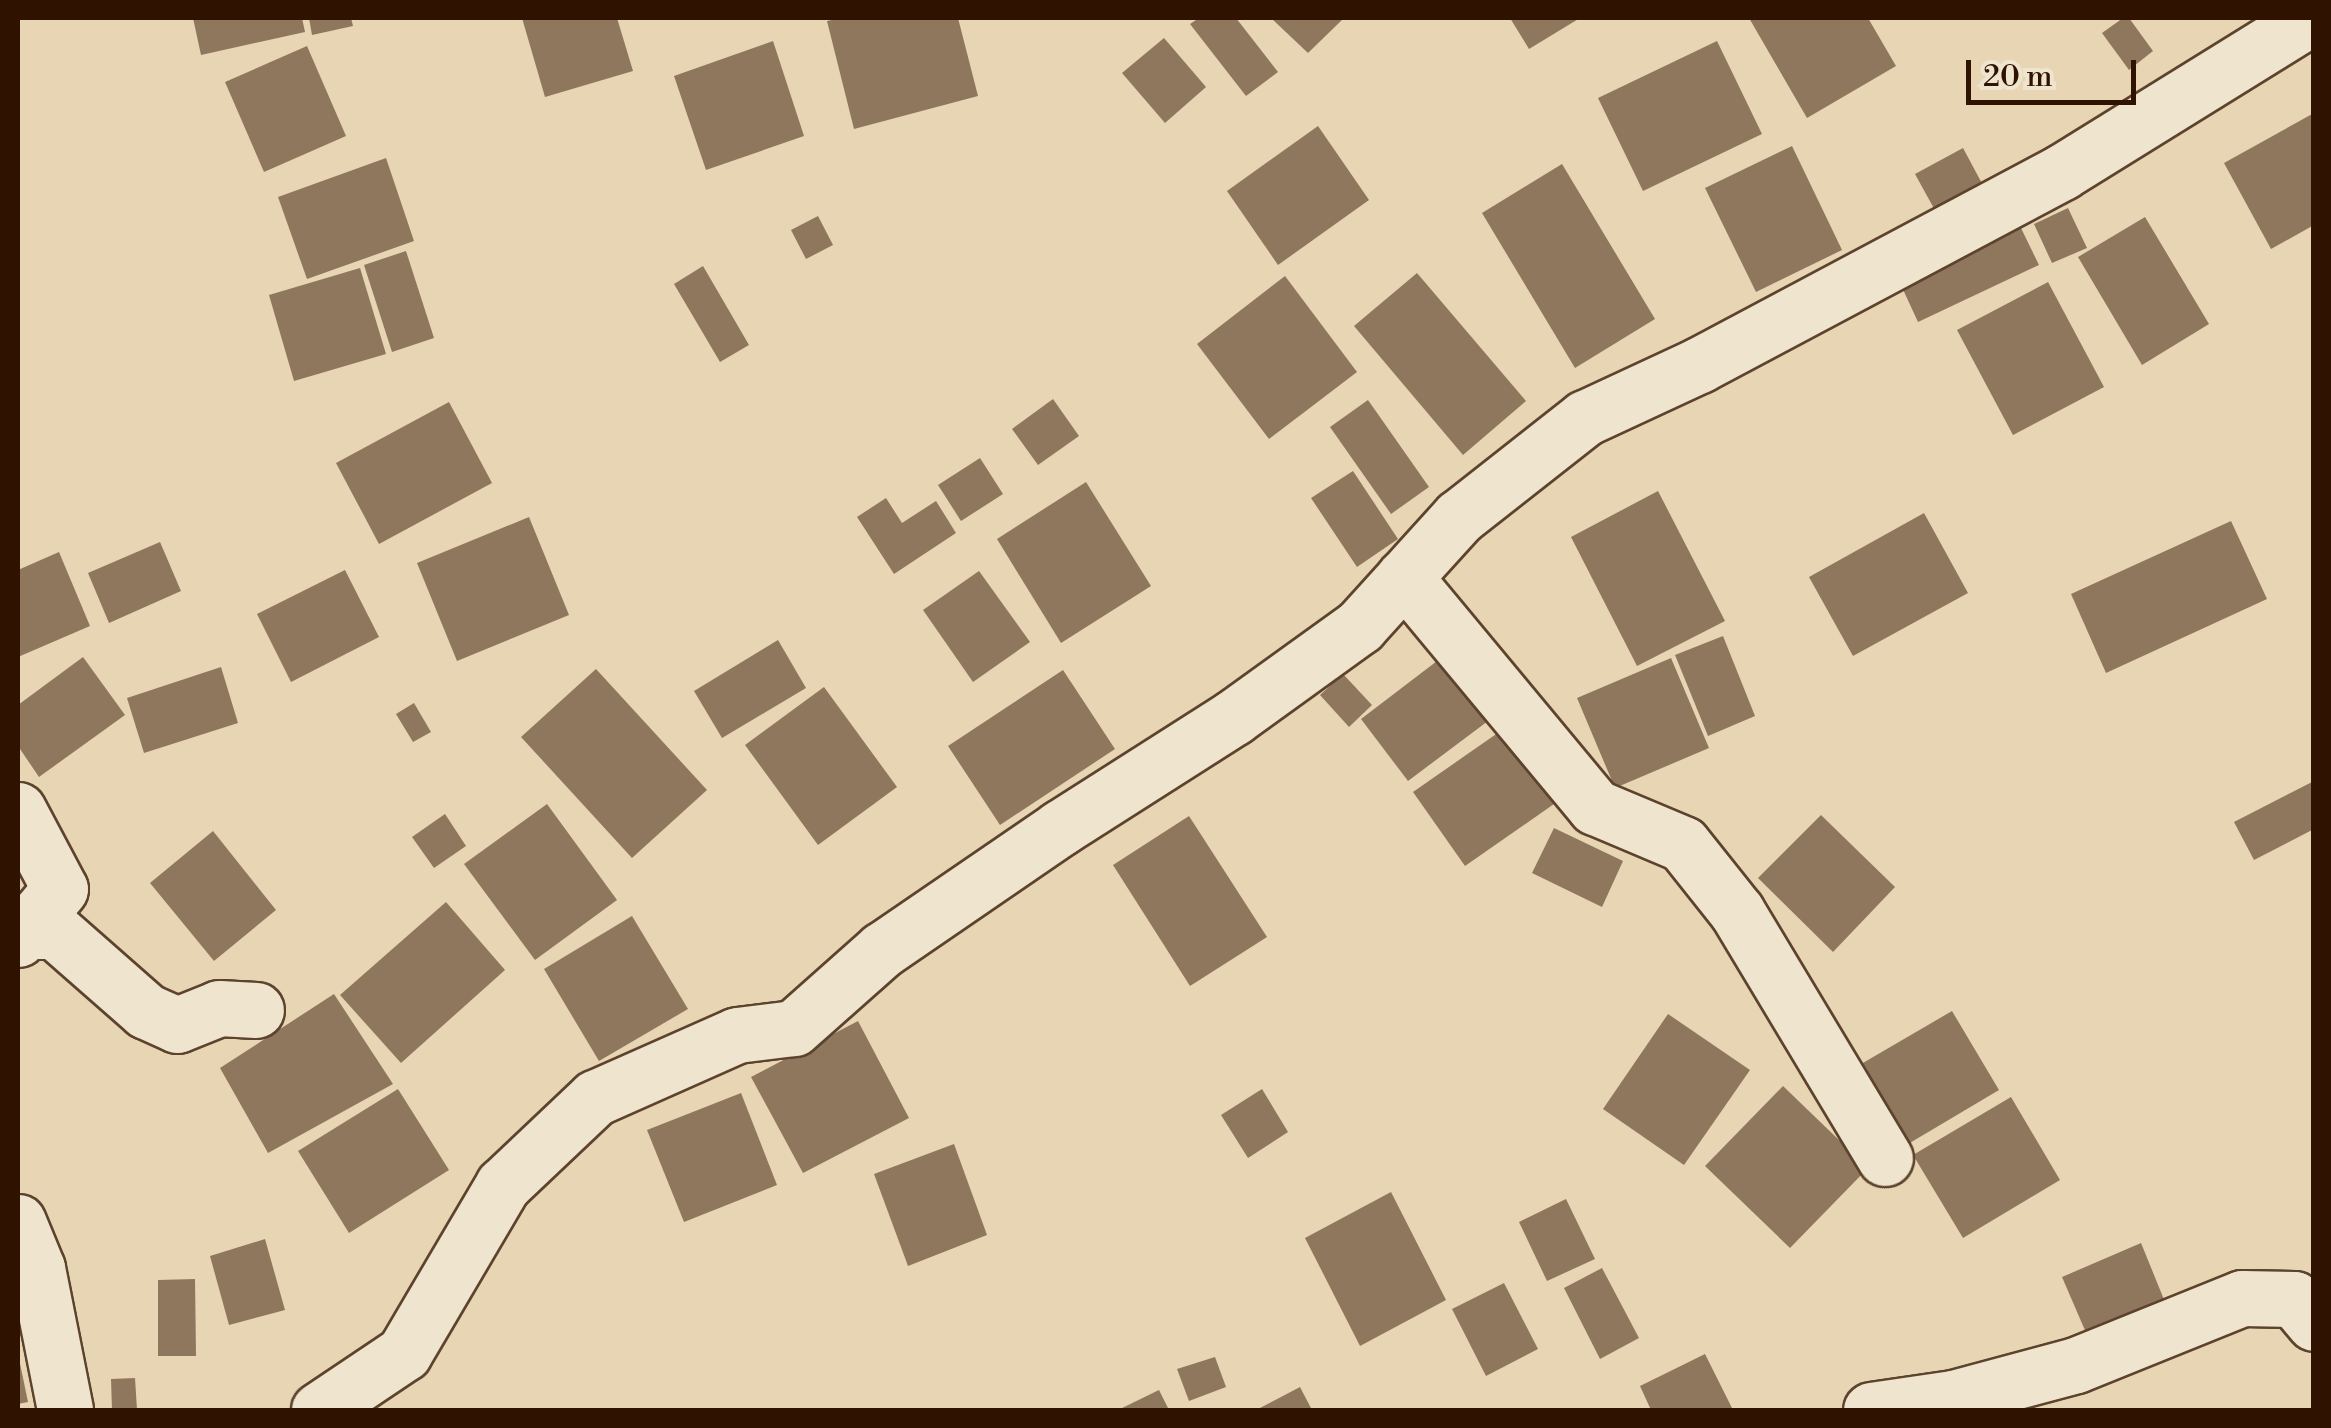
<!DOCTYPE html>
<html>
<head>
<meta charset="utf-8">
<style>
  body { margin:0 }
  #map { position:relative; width:2331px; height:1428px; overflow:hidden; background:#e7d5b4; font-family:"Libre Bodoni",serif }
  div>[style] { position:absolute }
  .building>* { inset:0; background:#8f775e }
  .roads { filter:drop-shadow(2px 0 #5d432d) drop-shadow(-2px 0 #5d432d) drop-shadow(0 2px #5d432d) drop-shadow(0 -2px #5d432d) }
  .minor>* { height:55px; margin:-27.5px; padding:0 27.5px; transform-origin:27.5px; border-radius:27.5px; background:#efe4ce }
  span { translate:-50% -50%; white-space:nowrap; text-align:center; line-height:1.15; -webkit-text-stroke:8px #efe4ce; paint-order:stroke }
  .frame { position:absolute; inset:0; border:20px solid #2f1200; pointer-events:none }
  .scale { position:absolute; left:1966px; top:60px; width:170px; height:45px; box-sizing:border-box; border:5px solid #2f1200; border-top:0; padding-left:12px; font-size:30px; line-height:35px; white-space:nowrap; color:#2f1200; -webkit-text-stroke:8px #efe4ce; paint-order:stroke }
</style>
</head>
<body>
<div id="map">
  <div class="building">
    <div style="clip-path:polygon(193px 18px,302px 18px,305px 32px,201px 55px)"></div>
    <div style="clip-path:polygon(309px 18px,351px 18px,353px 26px,312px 35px)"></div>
    <div style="clip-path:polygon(522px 18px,617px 18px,633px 71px,545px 97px)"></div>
    <div style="clip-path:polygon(841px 18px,958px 18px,978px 96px,854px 129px,827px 21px)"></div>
    <div style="clip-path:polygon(1199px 18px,1236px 18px,1278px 72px,1246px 96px,1190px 24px)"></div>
    <div style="clip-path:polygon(1271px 18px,1344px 18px,1308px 53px)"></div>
    <div style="clip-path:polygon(1510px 18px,1580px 18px,1529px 49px)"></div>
    <div style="clip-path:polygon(1749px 18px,1868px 18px,1896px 66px,1807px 118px)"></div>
    <div style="clip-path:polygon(2123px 18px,2129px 18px,2153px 51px,2129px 70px,2102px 33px)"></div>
    <div style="clip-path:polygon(1164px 38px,1206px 87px,1165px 123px,1122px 73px)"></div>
    <div style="clip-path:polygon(773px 41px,804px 136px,706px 170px,674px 76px)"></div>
    <div style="clip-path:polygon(1717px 41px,1762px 134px,1643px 191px,1598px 98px)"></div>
    <div style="clip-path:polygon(307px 46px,346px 136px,264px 172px,225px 82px)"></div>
    <div style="clip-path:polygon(2314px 113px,2314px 225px,2271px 249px,2224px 163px)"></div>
    <div style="clip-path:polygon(1318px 126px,1369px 200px,1278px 265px,1227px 191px)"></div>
    <div style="clip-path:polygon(1792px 146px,1842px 250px,1756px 292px,1705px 188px)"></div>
    <div style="clip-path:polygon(1963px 148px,1985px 189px,1937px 214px,1915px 174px)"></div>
    <div style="clip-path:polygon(386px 158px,414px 241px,307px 279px,278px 197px)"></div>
    <div style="clip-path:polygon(1562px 164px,1655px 319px,1575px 368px,1482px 213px)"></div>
    <div style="clip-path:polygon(2068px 208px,2087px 248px,2052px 263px,2034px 224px)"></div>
    <div style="clip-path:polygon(818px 216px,833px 245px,806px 259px,791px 230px)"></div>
    <div style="clip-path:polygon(2145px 217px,2209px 324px,2142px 365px,2078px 257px)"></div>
    <div style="clip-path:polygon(2020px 226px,2039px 265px,1918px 322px,1900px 283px)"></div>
    <div style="clip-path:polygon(406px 251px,434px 338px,392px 352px,364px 265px)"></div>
    <div style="clip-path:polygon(703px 266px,749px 345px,720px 362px,674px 284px)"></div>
    <div style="clip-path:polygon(360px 268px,386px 354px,294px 381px,269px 295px)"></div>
    <div style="clip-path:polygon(1417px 273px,1526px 401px,1463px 455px,1354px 326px)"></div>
    <div style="clip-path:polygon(1285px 276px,1357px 372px,1269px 439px,1197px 344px)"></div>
    <div style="clip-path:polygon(2048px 282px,2104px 387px,2013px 435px,1957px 330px)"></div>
    <div style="clip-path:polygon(1053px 399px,1079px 436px,1038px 465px,1012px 429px)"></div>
    <div style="clip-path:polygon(1368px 400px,1429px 487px,1391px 514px,1330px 427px)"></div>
    <div style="clip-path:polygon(449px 402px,492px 483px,379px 544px,336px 463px)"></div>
    <div style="clip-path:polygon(980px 458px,1003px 494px,961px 521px,938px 485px)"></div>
    <div style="clip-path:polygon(1353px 471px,1398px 539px,1357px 567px,1311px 498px)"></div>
    <div style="clip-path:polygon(1086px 482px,1151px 586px,1061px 643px,997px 539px)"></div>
    <div style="clip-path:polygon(1658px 491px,1725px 621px,1637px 666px,1571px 537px)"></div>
    <div style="clip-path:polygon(886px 498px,902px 523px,936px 501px,956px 533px,894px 574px,857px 517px)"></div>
    <div style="clip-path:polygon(1924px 513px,1968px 593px,1853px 656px,1809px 577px)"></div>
    <div style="clip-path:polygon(529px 517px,569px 615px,457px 661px,417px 563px)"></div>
    <div style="clip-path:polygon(2231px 521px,2267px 599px,2106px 673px,2071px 594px)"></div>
    <div style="clip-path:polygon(160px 542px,181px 591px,109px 623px,88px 573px)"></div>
    <div style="clip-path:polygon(59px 552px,90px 626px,18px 657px,18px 570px)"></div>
    <div style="clip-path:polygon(345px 570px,379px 637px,291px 682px,257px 614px)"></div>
    <div style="clip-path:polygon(979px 571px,1030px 642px,973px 682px,923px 610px)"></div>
    <div style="clip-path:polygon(1723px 636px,1755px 716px,1708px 736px,1675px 655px)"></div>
    <div style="clip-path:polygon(778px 640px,806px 688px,722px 738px,694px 691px)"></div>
    <div style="clip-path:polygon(83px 657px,125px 715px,39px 777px,18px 746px,18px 705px)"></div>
    <div style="clip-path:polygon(1441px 658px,1488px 721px,1408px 781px,1361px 719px)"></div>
    <div style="clip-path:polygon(1671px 658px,1709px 748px,1615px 788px,1577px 698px)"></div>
    <div style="clip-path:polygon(221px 667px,238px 723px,144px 753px,127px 698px)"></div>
    <div style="clip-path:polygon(596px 669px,707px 790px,632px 858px,521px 737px)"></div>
    <div style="clip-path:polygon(1063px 670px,1115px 749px,1000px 825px,948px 746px)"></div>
    <div style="clip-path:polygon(1343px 674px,1372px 705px,1349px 727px,1320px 695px)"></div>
    <div style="clip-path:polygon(824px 687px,897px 787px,818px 845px,745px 745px)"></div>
    <div style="clip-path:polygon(414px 703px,431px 732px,413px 742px,396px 714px)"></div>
    <div style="clip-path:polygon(1512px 723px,1564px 797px,1465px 866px,1413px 792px)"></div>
    <div style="clip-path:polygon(2314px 781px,2314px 829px,2254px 860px,2234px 822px)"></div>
    <div style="clip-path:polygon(547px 804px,617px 900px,535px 960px,464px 864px)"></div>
    <div style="clip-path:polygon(445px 814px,466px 846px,434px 868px,412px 837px)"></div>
    <div style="clip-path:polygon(1821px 815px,1895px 887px,1833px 952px,1758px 878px)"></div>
    <div style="clip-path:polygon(1189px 816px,1267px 937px,1190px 986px,1113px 865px)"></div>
    <div style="clip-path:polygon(1554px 828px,1623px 861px,1602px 907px,1532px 873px)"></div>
    <div style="clip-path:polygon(213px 831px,276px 910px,214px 961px,150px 883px)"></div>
    <div style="clip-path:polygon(446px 902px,505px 970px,401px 1063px,340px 995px)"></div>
    <div style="clip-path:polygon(632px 916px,688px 1009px,599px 1061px,544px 969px)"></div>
    <div style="clip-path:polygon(334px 994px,393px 1084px,268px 1153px,220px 1068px)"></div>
    <div style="clip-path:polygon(1952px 1011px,1999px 1090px,1903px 1147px,1856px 1067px)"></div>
    <div style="clip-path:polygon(1668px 1014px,1750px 1070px,1684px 1165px,1603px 1109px)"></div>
    <div style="clip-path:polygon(858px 1021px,909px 1118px,803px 1173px,751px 1077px)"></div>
    <div style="clip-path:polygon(1783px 1086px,1868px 1168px,1790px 1248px,1705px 1166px)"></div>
    <div style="clip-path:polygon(398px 1089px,449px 1170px,349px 1233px,298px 1151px)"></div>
    <div style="clip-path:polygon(1262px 1089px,1288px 1132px,1248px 1158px,1221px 1115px)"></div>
    <div style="clip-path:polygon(741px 1093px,777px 1185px,684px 1222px,647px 1130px)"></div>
    <div style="clip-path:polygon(2011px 1097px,2060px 1180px,1963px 1238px,1913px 1155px)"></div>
    <div style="clip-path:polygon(954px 1144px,987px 1235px,908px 1266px,874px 1174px)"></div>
    <div style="clip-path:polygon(1391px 1192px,1446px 1300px,1360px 1346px,1305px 1238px)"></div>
    <div style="clip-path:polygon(1566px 1199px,1595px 1259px,1547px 1281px,1519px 1222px)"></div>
    <div style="clip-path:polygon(265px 1239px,285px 1310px,229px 1325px,210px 1256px)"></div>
    <div style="clip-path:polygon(2141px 1243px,2165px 1302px,2087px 1335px,2062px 1277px)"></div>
    <div style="clip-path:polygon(1602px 1268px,1639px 1338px,1600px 1359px,1564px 1288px)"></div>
    <div style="clip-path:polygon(195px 1279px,196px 1356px,158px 1356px,158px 1280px)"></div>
    <div style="clip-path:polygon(1504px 1283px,1538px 1349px,1486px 1376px,1452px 1309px)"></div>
    <div style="clip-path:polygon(18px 1354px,28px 1402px,18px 1404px)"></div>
    <div style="clip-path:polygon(1705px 1354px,1733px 1410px,1651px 1410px,1640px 1386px)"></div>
    <div style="clip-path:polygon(1215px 1357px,1226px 1387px,1189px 1401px,1177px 1369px)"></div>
    <div style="clip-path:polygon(135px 1378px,137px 1410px,112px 1410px,111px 1379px)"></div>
    <div style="clip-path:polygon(1300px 1387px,1312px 1410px,1256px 1410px)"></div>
    <div style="clip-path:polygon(1159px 1390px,1169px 1410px,1118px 1410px)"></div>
  </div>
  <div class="roads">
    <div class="minor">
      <div style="left:1404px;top:577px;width:299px;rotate:50.3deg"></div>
      <div style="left:1595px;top:807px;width:95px;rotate:22.8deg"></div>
      <div style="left:1683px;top:844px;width:87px;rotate:51.5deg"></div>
      <div style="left:1737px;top:912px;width:287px;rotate:59deg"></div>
      <div style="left:18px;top:810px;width:89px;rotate:62deg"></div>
      <div style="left:60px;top:889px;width:65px;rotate:130deg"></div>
      <div style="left:28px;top:931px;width:27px"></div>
      <div style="left:55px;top:931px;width:121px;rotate:41.3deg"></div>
      <div style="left:146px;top:1011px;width:34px;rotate:24deg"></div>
      <div style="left:177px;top:1025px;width:45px;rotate:-22deg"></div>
      <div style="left:219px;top:1008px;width:37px;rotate:3deg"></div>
      <div style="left:18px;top:1222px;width:50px;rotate:67.6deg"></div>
      <div style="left:37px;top:1268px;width:145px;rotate:78.8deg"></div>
      <div style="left:319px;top:1410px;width:102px;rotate:-33.8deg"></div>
      <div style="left:404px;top:1353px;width:195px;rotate:-59.5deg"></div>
      <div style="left:503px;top:1185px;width:127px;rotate:-43.4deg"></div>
      <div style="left:595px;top:1098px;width:155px;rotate:-23.9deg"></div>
      <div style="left:737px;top:1035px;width:57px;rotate:-7deg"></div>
      <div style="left:794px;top:1028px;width:118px;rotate:-41.6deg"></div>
      <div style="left:882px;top:950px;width:216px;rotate:-34.4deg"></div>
      <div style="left:1060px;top:828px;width:206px;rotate:-32.5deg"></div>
      <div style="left:1234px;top:717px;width:155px;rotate:-35.8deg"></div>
      <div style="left:1360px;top:626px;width:147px;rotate:-47.8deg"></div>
      <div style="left:1459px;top:517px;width:160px;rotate:-38.2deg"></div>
      <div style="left:1585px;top:418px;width:126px;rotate:-24.9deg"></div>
      <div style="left:1699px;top:365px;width:411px;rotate:-28deg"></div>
      <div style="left:2062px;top:172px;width:292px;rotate:-31.8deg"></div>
      <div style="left:1871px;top:1410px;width:83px;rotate:-8.3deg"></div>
      <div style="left:1953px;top:1398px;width:127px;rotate:-15deg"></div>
      <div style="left:2076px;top:1365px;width:179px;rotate:-22deg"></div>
      <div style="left:2242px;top:1298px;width:52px;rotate:1.1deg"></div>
      <div style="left:2294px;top:1299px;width:31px;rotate:50deg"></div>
    </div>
  </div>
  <div class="frame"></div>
  <div class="scale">20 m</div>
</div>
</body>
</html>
